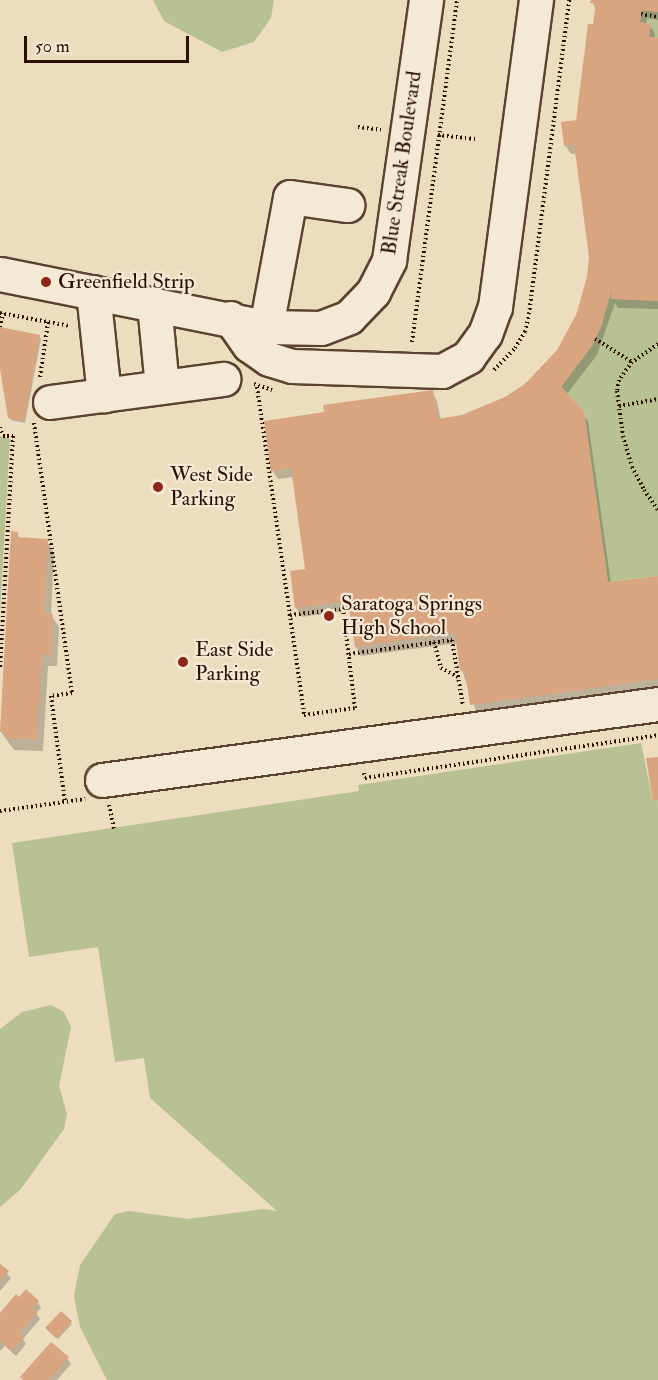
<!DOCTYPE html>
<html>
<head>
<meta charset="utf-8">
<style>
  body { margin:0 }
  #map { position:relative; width:658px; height:1380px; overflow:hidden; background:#edddbf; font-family:"IM FELL Double Pica",serif }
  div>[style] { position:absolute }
  .green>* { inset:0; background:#b7c192 }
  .shadow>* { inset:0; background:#0003 }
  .building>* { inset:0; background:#d9a581 }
  .path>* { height:4px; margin-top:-2px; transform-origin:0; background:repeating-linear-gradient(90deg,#2c0f00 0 1.5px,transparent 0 4.5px) }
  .roads { filter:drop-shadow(2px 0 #5c4230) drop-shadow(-2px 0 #5c4230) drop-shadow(0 2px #5c4230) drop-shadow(0 -2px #5c4230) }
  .minor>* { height:33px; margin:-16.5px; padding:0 16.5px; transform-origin:16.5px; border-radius:16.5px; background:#f3e9d5 }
  .dots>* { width:16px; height:16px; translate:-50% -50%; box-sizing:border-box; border:3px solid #f3e9d5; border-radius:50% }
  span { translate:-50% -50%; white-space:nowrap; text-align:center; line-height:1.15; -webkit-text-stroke:4.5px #f3e9d5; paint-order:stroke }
  .street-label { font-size:21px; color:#2c0f00 }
  .poi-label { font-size:21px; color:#2c0f00 }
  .left { translate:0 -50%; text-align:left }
  .scale { position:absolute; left:24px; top:36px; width:165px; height:27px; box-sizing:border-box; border:3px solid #2c0f00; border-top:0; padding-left:8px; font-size:18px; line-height:21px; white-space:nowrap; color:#2c0f00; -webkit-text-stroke:4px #f3e9d5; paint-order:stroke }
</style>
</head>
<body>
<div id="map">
  <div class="green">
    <div style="clip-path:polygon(153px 0,274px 0,271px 18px,254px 42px,222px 52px,164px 21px)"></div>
    <div style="clip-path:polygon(642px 10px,658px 12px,658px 38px,649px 37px,651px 24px,640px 22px)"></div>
    <div style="clip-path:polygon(612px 289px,611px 298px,658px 301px,658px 576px,608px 582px,584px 411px,561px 387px,592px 345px,601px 327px)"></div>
    <div style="clip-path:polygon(0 436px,10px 439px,0 614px)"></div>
    <div style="clip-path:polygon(641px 743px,653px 801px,658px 800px,658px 1380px,107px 1380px,80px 1327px,74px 1296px,80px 1265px,115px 1214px,129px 1211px,188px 1219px,263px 1209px,277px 1211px,150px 1098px,144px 1058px,115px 1062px,98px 947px,29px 957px,12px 843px,359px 791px,358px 785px)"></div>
    <div style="clip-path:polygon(51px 1005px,64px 1012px,71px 1027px,59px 1086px,67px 1114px,64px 1129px,20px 1190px,0 1207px,0 1029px,22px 1012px)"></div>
  </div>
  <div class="shadow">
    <div style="clip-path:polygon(592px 0,658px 0,658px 20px,647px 18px,646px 24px,650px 25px,655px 34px,654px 39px,658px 40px,658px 309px,618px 308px,615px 303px,597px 355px,566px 395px,588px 421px,611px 583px,658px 577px,658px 689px,477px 714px,462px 670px,458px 643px,361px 656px,356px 647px,351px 610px,302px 617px,296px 608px,307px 571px,293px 477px,278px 479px,272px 470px,326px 413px,432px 392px,437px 401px,441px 420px,462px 416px,506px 399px,543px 369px,569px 334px,584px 297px,590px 257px,577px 154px,571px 154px,565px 145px,577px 121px,596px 11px)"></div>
    <div style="clip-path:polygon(0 329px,39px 336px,41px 339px,25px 423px,11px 420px,9px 417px,0 360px)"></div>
    <div style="clip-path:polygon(17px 533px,20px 539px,47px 541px,54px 553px,51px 615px,59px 627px,57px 666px,48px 666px,43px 751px,14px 750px,1px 732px)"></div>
    <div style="clip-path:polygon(0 1266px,11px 1278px,0 1291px)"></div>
    <div style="clip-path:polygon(19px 1299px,38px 1302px,41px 1308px,36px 1313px,40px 1319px,23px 1339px,26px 1344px,16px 1356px,5px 1346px,0 1351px,0 1315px)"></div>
    <div style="clip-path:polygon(70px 1322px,72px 1324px,58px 1339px,49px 1330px)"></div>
    <div style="clip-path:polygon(67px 1358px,71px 1364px,57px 1380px,23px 1380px,22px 1377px)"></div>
  </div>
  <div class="building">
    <div style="clip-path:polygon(591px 0,658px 0,658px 12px,642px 10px,640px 22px,651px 24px,649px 37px,658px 38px,658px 301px,611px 299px,612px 289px,601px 327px,592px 346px,561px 387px,584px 411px,608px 582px,658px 576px,658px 679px,470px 705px,465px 670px,460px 671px,455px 633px,355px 647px,348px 601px,295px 608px,290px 571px,305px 569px,291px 468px,271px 471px,264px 421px,324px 412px,323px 405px,433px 390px,438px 419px,462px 415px,505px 397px,525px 384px,557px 350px,576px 315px,587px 277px,589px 257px,574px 144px,564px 146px,561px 122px,576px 120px,588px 24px,593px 24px,596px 4px,590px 3px)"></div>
    <div style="clip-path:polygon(0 327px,40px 335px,24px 421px,8px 418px,0 369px)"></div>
    <div style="clip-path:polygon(11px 531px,18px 532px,17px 537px,48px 539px,44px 613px,53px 614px,51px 655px,42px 654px,37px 739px,5px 738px,6px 732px,0 732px)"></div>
    <div style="clip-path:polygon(658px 757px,658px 800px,653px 801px,646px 758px)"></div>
    <div style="clip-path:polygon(0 1264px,9px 1271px,0 1281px)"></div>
    <div style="clip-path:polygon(26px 1289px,39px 1301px,32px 1308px,38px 1312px,19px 1333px,24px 1337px,12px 1351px,0 1340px,0 1313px,16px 1294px,19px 1297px)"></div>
    <div style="clip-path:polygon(61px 1311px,72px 1321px,56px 1338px,45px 1328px)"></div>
    <div style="clip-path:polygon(51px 1342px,69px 1357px,49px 1380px,24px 1380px,20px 1377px)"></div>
  </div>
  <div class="path">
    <div style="left:641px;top:14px;width:17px;rotate:10deg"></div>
    <div style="left:358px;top:127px;width:23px;rotate:7deg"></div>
    <div style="left:438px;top:135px;width:38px;rotate:6deg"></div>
    <div style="left:0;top:313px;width:71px;rotate:10.5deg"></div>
    <div style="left:0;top:327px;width:14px;rotate:-78deg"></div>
    <div style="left:595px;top:339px;width:44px;rotate:31.9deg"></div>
    <div style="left:412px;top:342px;width:345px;rotate:-82.5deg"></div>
    <div style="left:658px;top:344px;width:32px;rotate:145deg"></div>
    <div style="left:632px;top:362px;width:22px;rotate:126deg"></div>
    <div style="left:619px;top:380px;width:11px;rotate:100deg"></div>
    <div style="left:617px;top:391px;width:45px;rotate:82.4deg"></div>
    <div style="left:623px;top:436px;width:32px;rotate:74deg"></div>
    <div style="left:632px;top:467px;width:26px;rotate:62deg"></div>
    <div style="left:644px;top:490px;width:24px;rotate:55deg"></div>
    <div style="left:494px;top:370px;width:30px;rotate:-46deg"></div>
    <div style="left:515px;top:348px;width:19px;rotate:-58deg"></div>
    <div style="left:525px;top:332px;width:18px;rotate:-77deg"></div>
    <div style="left:529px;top:314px;width:317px;rotate:-82.7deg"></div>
    <div style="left:40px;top:377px;width:56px;rotate:-81.7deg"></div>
    <div style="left:254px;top:384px;width:19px;rotate:18deg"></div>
    <div style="left:257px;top:387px;width:331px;rotate:81.8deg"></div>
    <div style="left:304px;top:715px;width:51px;rotate:-7.8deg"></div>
    <div style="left:355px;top:708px;width:108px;rotate:-96.9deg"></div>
    <div style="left:619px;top:406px;width:40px;rotate:-10deg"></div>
    <div style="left:34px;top:423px;width:273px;rotate:82deg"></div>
    <div style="left:72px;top:693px;width:21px;rotate:172deg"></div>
    <div style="left:51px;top:696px;width:107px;rotate:82.5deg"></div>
    <div style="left:0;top:427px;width:9px;rotate:72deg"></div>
    <div style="left:3px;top:436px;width:10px"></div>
    <div style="left:13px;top:436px;width:234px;rotate:93.2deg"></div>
    <div style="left:290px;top:615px;width:53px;rotate:-6.5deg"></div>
    <div style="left:434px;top:642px;width:27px;rotate:75deg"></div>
    <div style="left:441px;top:668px;width:19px;rotate:28deg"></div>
    <div style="left:349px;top:654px;width:104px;rotate:-7.7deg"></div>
    <div style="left:452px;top:640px;width:67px;rotate:80.5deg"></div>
    <div style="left:364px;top:773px;width:5px;rotate:79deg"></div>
    <div style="left:365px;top:778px;width:296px;rotate:-8.3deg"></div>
    <div style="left:109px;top:805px;width:24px;rotate:78deg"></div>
    <div style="left:0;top:811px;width:86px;rotate:-8deg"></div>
  </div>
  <div class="roads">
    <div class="minor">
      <div style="left:0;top:274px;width:271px;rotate:11.3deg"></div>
      <div style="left:266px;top:327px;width:55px;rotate:1deg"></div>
      <div style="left:321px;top:328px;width:30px;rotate:-21deg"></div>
      <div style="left:349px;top:317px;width:35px;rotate:-46deg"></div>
      <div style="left:373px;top:292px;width:36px;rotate:-63deg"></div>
      <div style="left:389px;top:260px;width:263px;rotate:-81.9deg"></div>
      <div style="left:93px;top:292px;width:104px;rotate:83.9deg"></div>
      <div style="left:154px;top:304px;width:83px;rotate:84.5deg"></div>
      <div style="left:230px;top:318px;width:33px;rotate:55deg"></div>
      <div style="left:249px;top:345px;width:24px;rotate:35deg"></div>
      <div style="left:269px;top:359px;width:24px;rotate:17deg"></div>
      <div style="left:292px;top:366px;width:150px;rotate:1.9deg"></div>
      <div style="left:442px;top:371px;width:30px;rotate:-28deg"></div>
      <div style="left:468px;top:357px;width:29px;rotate:-54deg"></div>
      <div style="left:485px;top:334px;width:29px;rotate:-70deg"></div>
      <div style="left:495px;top:307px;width:310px;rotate:-82.4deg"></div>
      <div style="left:266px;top:327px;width:132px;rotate:-79.5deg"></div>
      <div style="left:290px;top:197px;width:58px;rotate:8deg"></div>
      <div style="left:50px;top:402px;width:175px;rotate:-7.6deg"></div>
      <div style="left:102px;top:780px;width:561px;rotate:-7.78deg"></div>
    </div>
  </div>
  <div class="dots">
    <div style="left:46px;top:282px;background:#8f2418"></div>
    <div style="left:158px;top:487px;background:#8f2418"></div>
    <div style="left:329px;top:616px;background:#8f2418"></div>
    <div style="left:183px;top:662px;background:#8f2418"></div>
  </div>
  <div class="street-label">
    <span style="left:402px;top:163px;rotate:-82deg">Blue Streak Boulevard</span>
  </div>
  <div class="poi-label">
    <span class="left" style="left:58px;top:282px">Greenfield Strip</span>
    <span class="left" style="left:170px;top:487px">West Side<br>Parking</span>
    <span class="left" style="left:341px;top:616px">Saratoga Springs<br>High School</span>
    <span class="left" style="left:195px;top:662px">East Side<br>Parking</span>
  </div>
  <div class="scale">50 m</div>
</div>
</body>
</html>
